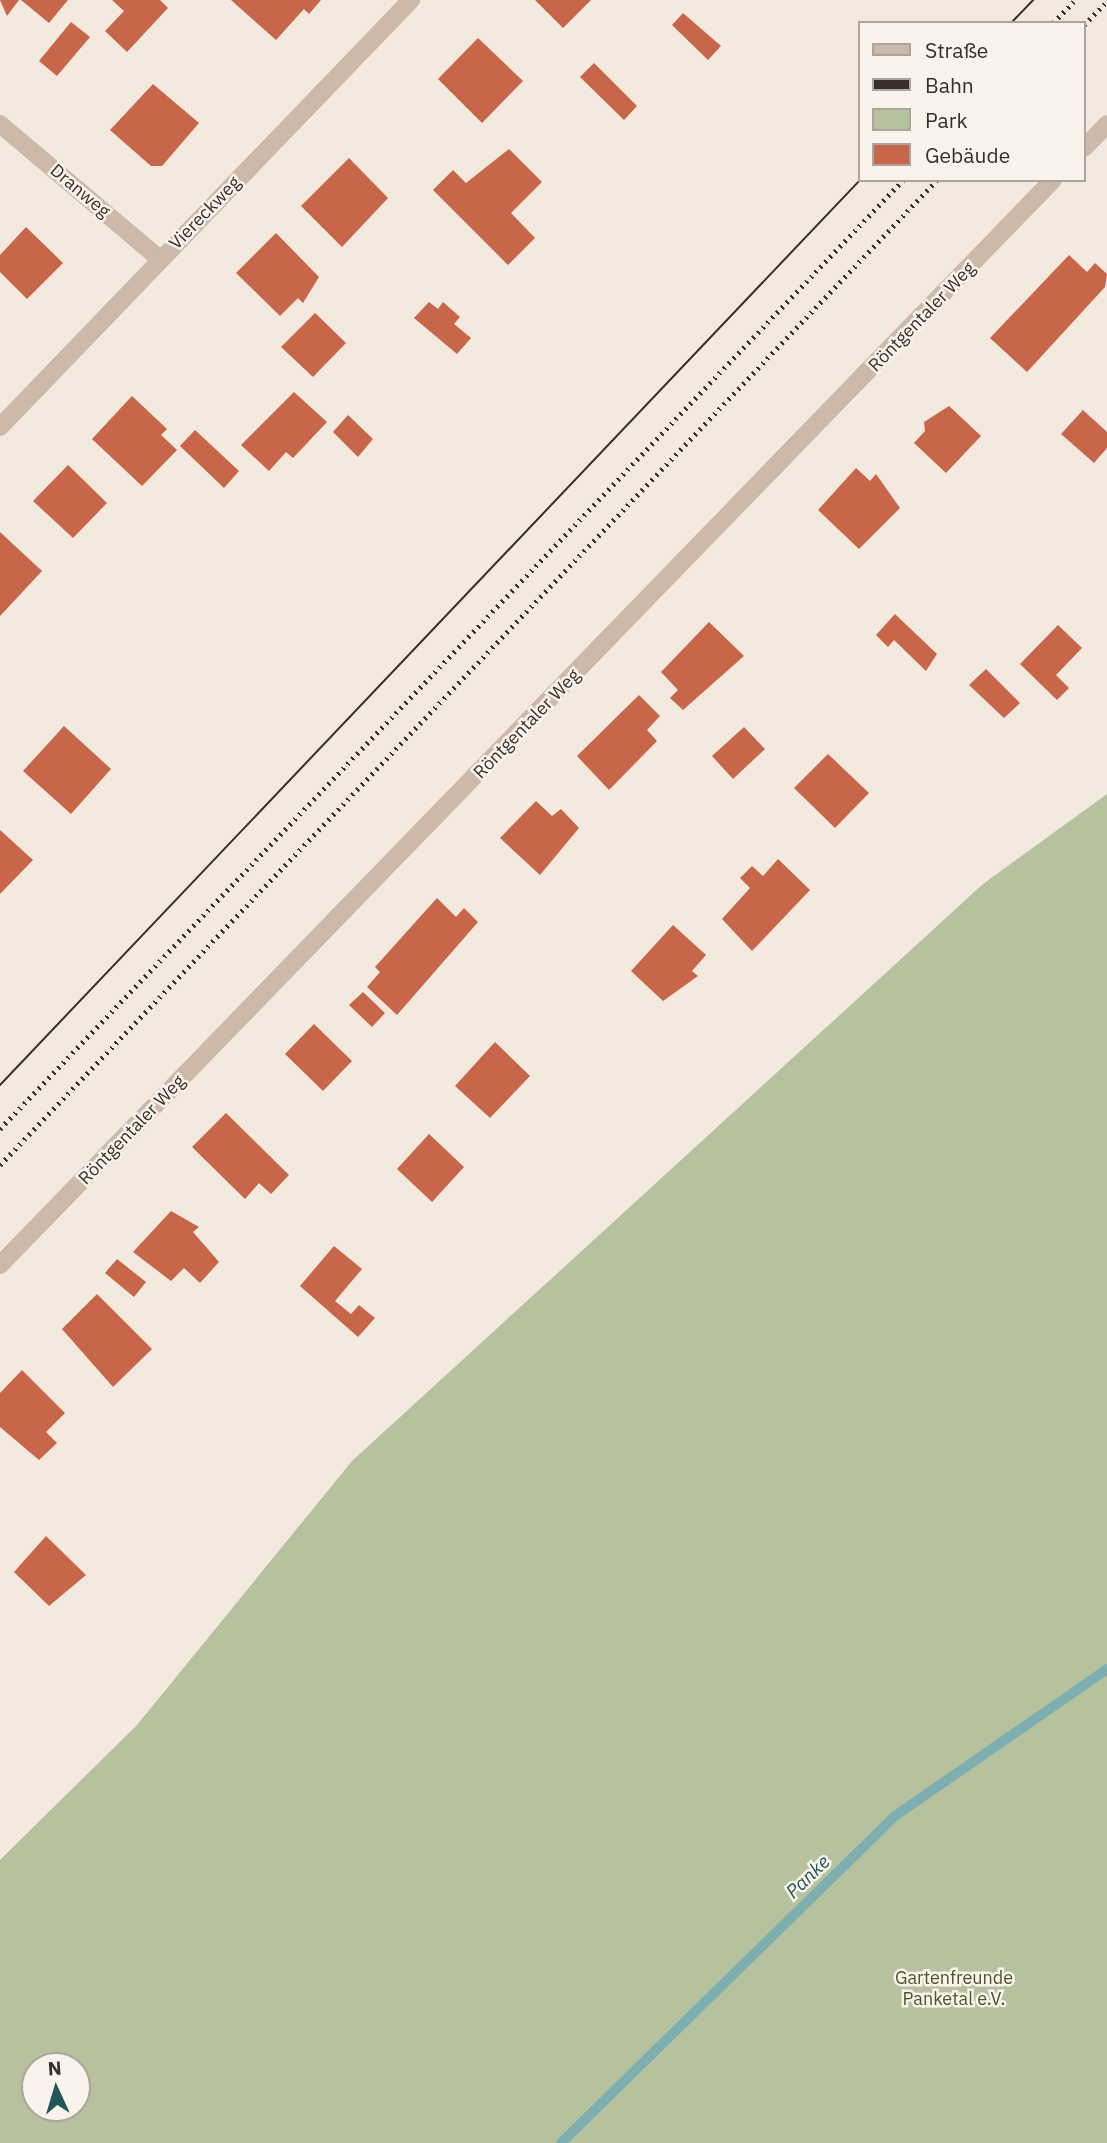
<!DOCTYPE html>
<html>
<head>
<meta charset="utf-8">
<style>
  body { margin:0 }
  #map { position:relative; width:1107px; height:2143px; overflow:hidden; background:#f3e9de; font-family:"IBM Plex Sans",sans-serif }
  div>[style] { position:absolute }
  .green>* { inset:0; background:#b6c29e }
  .stream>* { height:10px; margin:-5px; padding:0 5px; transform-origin:5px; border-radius:5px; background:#7dafb0 }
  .building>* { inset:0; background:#c76648 }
  .minor>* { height:18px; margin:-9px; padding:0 9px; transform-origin:9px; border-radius:9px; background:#ccb9aa }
  .tram>* { height:2px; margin:-1px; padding:0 1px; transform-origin:1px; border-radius:1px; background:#392e29 }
  .rail>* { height:5px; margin-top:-2.5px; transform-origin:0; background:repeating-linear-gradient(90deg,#392e29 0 2px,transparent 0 7px) }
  span { translate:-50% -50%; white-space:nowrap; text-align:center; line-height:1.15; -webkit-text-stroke:5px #faf3eb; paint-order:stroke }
  .street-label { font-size:18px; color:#392e29 }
  .park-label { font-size:18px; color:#48572d }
  .water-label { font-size:19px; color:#1e585b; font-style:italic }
  .legend { position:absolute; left:858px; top:21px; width:228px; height:161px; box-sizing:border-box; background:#faf3eb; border:2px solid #ada49d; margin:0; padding:9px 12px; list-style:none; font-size:21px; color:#392e29 }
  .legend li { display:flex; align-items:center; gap:14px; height:35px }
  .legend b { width:35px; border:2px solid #ada49d }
  .north { position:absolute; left:21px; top:2052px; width:70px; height:70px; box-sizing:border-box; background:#faf3eb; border:2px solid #ada49d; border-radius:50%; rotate:356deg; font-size:19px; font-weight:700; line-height:28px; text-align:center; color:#392e29 }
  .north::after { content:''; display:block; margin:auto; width:24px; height:32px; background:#1e585b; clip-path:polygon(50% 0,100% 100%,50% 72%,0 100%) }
</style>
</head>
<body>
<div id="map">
  <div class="green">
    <div style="clip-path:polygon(evenodd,1107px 794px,1107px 2143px,0 2143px,0 1860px,137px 1725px,352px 1461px,983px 884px,1107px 794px,35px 2066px,77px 2066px,77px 2108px,35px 2108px,35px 2066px)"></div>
  </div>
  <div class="stream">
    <div style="left:561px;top:2143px;width:467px;rotate:-44.4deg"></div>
    <div style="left:895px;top:1816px;width:258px;rotate:-34.7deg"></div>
  </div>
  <div class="building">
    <div style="clip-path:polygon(0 0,19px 0,7px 16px)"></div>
    <div style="clip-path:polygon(21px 0,68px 0,49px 23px)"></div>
    <div style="clip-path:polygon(112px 0,160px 0,168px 8px,127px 52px,105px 31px,124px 11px)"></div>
    <div style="clip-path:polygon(231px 0,321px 0,309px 14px,304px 9px,276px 40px)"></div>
    <div style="clip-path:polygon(535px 0,591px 0,563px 28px)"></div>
    <div style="clip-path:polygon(683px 13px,721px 46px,708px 60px,672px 25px)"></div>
    <div style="clip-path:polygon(71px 22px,90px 37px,57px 76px,39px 61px)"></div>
    <div style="clip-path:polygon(478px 38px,523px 81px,482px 123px,438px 79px)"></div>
    <div style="clip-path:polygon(594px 63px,637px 106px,624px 120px,580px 77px)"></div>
    <div style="clip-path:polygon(153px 84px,199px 123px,162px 166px,151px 166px,110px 130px)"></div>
    <div style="clip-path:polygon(509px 149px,542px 182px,511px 213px,535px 238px,508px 265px,433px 190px,453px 170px,466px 183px)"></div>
    <div style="clip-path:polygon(349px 158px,388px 198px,342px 247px,301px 206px)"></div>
    <div style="clip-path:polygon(26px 227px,63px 263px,27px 299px,0 272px,0 255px)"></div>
    <div style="clip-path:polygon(276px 233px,319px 277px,303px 303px,298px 298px,280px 316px,236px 273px)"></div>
    <div style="clip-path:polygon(1069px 255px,1087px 272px,1095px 263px,1107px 274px,1105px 287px,1027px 372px,990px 338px)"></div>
    <div style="clip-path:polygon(429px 302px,438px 309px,443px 302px,460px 317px,454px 324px,471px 338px,457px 354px,414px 318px)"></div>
    <div style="clip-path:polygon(315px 313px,346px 343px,313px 377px,281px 347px)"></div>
    <div style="clip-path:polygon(294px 392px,327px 422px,293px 458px,286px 452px,269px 471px,241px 445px)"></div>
    <div style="clip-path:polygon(132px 396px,167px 429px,161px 435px,177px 450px,142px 486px,92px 439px)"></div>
    <div style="clip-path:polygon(949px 406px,981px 436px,946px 473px,914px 443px,925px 431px,924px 422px)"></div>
    <div style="clip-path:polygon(1083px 410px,1107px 432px,1107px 448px,1094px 463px,1061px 434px)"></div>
    <div style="clip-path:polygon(348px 415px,373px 439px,358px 457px,333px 432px)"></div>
    <div style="clip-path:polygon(195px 430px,239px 471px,224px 488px,180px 446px)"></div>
    <div style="clip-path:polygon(68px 465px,107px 503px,73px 538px,33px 501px)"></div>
    <div style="clip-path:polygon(856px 468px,870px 481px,876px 474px,900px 508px,859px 549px,818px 510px)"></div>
    <div style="clip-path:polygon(0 532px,42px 571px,0 616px)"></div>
    <div style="clip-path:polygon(895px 614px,937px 654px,926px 671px,894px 640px,888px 647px,876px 635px)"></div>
    <div style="clip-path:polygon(709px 622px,744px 656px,683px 710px,670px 698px,678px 690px,661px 672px)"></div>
    <div style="clip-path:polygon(1058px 625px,1082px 648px,1056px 675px,1069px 688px,1057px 700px,1020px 664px)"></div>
    <div style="clip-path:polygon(986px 669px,1020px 703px,1004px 718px,969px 685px)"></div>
    <div style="clip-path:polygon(639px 695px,660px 716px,647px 730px,657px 741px,609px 790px,577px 756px)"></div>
    <div style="clip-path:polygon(64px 726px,111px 769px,71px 814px,23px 771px)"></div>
    <div style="clip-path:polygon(744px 727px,765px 749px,733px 779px,712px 756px)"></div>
    <div style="clip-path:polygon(828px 754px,869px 793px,835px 828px,794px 788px)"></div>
    <div style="clip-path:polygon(536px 801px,552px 816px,561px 809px,579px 828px,540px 875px,500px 838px)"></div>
    <div style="clip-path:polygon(0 830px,33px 860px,0 894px)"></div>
    <div style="clip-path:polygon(778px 859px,810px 890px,752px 951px,722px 919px,750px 888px,740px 878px,752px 866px,763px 876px)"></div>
    <div style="clip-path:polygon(437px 898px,456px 917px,464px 908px,478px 922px,397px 1015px,367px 987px,380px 972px,375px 967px)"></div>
    <div style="clip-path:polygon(673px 925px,706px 955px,692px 971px,698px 976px,663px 1001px,631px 971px)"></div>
    <div style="clip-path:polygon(363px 992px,385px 1013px,372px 1027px,349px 1005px)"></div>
    <div style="clip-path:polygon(314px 1024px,352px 1061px,323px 1091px,285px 1054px)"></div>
    <div style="clip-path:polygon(495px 1042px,530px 1076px,490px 1118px,455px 1086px)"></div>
    <div style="clip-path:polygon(226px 1113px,289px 1175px,271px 1194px,259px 1183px,245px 1199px,192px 1147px)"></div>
    <div style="clip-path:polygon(429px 1134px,464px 1167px,432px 1202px,397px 1169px)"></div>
    <div style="clip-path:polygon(171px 1211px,199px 1227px,193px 1232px,219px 1262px,200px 1283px,184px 1268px,171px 1281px,133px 1252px)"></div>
    <div style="clip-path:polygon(334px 1246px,362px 1269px,335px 1301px,351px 1314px,359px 1305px,375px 1318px,358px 1337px,300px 1286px)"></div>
    <div style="clip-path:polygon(117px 1259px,146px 1282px,134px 1297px,105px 1273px)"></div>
    <div style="clip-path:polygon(97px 1294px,152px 1349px,113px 1387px,62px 1329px)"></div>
    <div style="clip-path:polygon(22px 1370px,65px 1413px,46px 1432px,57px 1443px,39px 1460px,0 1427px,0 1393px)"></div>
    <div style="clip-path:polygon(46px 1536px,86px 1575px,49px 1606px,14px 1572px)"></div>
  </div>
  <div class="minor">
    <div style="left:0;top:124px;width:209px;rotate:40.2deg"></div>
    <div style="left:1084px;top:148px;width:33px;rotate:-46deg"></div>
    <div style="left:0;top:427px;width:593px;rotate:-46.09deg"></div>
    <div style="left:0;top:1265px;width:1512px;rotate:-45.86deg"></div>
  </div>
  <div class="tram">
    <div style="left:1011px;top:23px;width:32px;rotate:-46deg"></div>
    <div style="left:0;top:1085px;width:1248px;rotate:-46.46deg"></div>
  </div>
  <div class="rail">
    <div style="left:1053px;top:23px;width:32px;rotate:-46deg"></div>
    <div style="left:1084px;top:25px;width:33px;rotate:-46deg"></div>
    <div style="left:0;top:1129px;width:1310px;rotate:-46.42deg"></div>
    <div style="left:0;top:1165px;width:1359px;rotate:-46.43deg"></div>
  </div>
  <div class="street-label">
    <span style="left:80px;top:191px;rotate:40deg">Dranweg</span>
    <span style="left:205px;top:213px;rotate:-46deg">Viereckweg</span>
    <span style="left:922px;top:317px;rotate:-46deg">Röntgentaler Weg</span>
    <span style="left:527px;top:724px;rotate:-46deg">Röntgentaler Weg</span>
    <span style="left:132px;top:1130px;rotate:-46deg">Röntgentaler Weg</span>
  </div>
  <div class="park-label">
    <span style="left:954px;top:1989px">Gartenfreunde<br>Panketal e.V.</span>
  </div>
  <div class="water-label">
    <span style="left:808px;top:1877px;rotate:-44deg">Panke</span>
  </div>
  <ul class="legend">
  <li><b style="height:9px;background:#ccb9aa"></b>Straße</li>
  <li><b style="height:9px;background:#392e29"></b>Bahn</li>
  <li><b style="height:19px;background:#b6c29e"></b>Park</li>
  <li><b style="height:19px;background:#c76648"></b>Gebäude</li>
  </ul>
  <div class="north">N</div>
</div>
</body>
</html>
